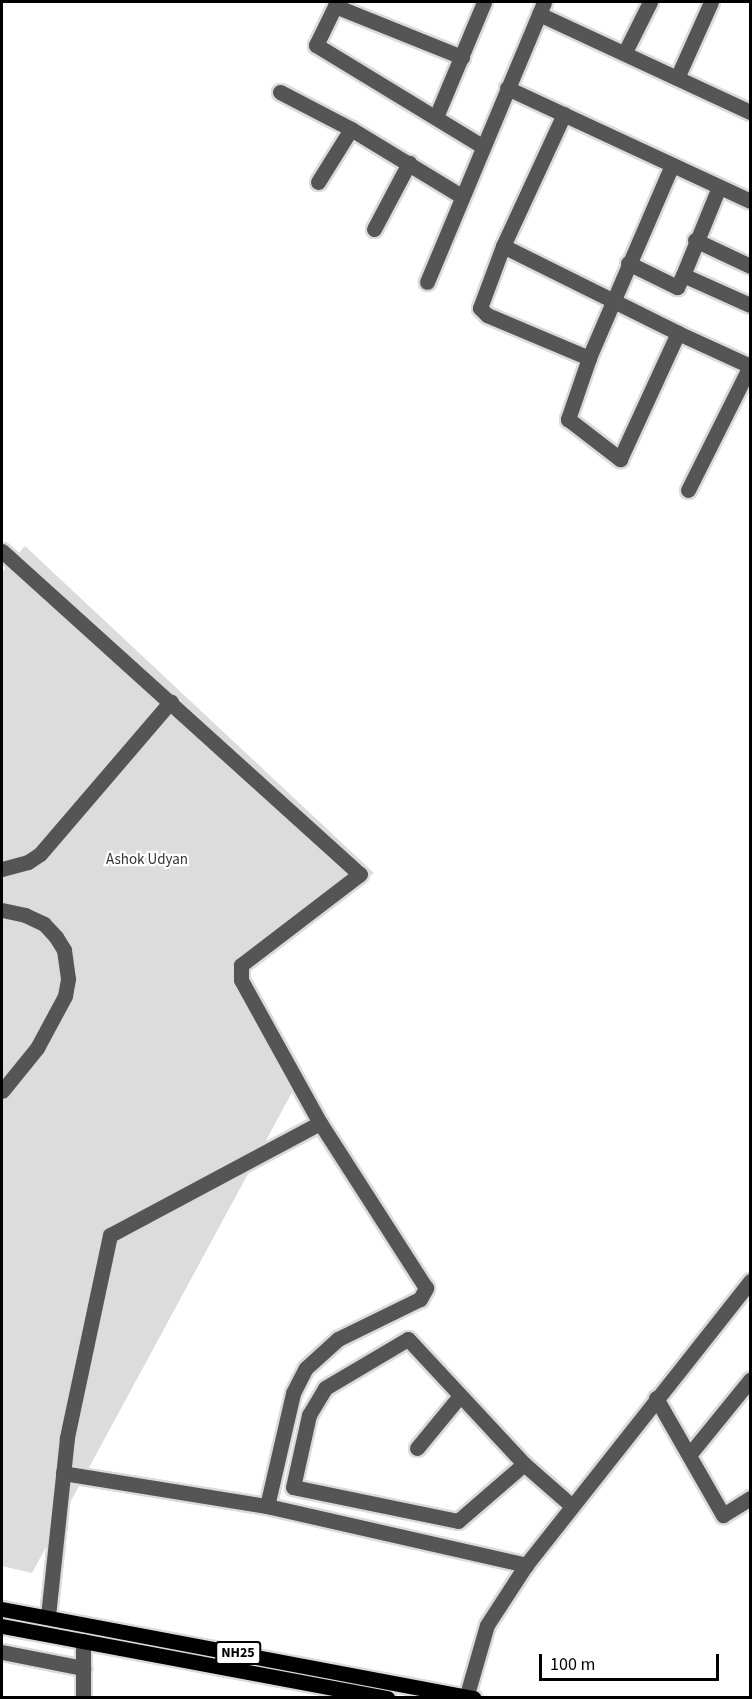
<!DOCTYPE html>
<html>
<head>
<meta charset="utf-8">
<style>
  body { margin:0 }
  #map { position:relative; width:752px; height:1699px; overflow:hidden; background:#fff; font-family:"Source Sans 3",sans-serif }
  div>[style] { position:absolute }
  .green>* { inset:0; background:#dcdcdc }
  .roads { filter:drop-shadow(2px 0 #dbdbdb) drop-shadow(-2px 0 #dbdbdb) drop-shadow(0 2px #dbdbdb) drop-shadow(0 -2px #dbdbdb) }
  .minor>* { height:15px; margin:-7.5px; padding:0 7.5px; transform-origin:7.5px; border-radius:7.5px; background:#555 }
  .major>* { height:15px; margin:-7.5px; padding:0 7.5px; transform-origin:7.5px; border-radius:7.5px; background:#000 }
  span { translate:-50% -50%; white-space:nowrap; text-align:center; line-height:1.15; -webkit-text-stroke:4.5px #fff; paint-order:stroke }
  .shield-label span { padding:2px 4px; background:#fff; border:2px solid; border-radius:4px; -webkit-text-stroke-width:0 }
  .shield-label { font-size:14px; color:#000; font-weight:700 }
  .park-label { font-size:15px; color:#333 }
  .frame { position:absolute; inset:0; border:3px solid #000; pointer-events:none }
  .scale { position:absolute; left:539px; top:1654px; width:180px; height:27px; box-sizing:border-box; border:3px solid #000; border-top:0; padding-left:8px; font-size:18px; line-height:21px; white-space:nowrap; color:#000; -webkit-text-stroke:4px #fff; paint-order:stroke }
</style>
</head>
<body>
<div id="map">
  <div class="green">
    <div style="clip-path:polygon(25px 546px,374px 873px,246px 968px,303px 1072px,32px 1573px,2px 1566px,2px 572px)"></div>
  </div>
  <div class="roads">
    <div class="minor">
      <div style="left:337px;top:2px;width:48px;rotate:116deg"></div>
      <div style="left:316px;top:45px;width:194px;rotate:31.3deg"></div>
      <div style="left:335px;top:6px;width:137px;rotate:21.9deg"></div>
      <div style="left:539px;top:14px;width:233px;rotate:24.9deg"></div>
      <div style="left:625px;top:52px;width:56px;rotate:-63.4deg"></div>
      <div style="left:677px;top:78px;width:83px;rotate:-65.9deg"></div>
      <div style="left:507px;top:88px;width:268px;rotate:24.9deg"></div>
      <div style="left:280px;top:92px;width:80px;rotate:27.5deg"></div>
      <div style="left:351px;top:129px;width:129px;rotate:31.3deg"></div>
      <div style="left:564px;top:114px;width:145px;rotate:114.8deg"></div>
      <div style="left:503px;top:246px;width:66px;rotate:110.4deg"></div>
      <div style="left:480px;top:308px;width:10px;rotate:45deg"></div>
      <div style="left:487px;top:315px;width:111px;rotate:22.9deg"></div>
      <div style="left:436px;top:117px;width:125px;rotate:-67.3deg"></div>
      <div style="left:672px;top:165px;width:210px;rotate:113.3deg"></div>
      <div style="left:589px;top:358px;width:65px;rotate:109deg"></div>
      <div style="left:568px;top:419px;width:66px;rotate:37.6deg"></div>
      <div style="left:620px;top:459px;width:139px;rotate:-65.3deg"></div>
      <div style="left:678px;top:333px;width:79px;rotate:24.6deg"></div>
      <div style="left:318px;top:182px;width:62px;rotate:-58.1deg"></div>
      <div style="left:719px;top:187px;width:95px;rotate:112.2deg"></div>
      <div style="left:683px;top:275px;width:73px;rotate:24.1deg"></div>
      <div style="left:374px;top:229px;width:75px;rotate:-62.1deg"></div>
      <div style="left:695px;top:240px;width:61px;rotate:25.3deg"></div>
      <div style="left:503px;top:246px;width:195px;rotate:26.4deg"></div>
      <div style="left:628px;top:263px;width:55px;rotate:26.1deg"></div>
      <div style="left:677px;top:287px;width:13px;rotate:-63deg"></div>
      <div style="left:427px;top:282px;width:303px;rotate:-67.3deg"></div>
      <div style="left:688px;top:490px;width:139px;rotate:-63.4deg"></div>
      <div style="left:2px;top:551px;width:482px;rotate:42.1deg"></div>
      <div style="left:360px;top:874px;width:150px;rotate:142.6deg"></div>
      <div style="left:241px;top:965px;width:15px;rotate:90deg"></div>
      <div style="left:241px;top:980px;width:163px;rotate:61.1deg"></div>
      <div style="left:320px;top:1123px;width:238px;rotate:151.9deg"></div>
      <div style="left:110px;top:1235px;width:208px;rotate:102deg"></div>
      <div style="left:67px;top:1438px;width:179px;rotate:96.1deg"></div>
      <div style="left:2px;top:869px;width:27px;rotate:-15deg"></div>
      <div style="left:28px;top:862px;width:14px;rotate:-34deg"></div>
      <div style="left:40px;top:854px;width:201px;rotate:-49.4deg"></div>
      <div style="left:2px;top:910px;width:24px;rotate:12deg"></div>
      <div style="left:25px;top:915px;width:21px;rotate:25deg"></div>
      <div style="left:44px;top:924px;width:18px;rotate:47deg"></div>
      <div style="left:56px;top:937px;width:15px;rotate:58deg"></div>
      <div style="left:64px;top:950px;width:29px;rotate:82deg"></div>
      <div style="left:68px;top:979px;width:17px;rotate:100deg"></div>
      <div style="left:65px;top:996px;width:59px;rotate:118.3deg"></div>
      <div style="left:37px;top:1048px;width:55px;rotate:129.1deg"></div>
      <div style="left:656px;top:1398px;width:135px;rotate:60.2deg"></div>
      <div style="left:723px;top:1515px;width:32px;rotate:-32deg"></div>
      <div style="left:417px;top:1448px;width:66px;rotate:-50.5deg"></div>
      <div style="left:689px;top:1455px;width:97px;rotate:-50.9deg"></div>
      <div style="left:524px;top:1464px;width:87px;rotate:139.2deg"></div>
      <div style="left:458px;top:1521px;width:168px;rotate:-168.4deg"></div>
      <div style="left:293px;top:1487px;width:74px;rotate:-77.5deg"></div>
      <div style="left:309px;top:1415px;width:31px;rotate:-59deg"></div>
      <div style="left:325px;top:1388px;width:96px;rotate:-30.6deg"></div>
      <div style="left:408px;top:1339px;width:171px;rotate:47.1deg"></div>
      <div style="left:524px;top:1464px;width:64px;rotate:41.2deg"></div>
      <div style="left:63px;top:1473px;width:207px;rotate:9.2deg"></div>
      <div style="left:267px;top:1506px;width:266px;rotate:12.8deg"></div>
      <div style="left:267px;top:1506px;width:116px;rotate:-77deg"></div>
      <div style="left:293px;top:1393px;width:28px;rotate:-63deg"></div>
      <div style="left:306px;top:1368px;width:43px;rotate:-42.2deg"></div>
      <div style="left:338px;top:1339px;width:91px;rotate:-26deg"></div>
      <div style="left:420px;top:1299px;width:13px;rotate:-61deg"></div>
      <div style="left:426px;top:1288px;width:196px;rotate:-122.7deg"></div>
      <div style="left:83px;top:1641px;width:57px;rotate:90deg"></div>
      <div style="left:2px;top:1652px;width:83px;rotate:11.2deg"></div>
      <div style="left:466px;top:1698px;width:76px;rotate:-74deg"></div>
      <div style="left:487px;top:1625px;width:72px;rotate:-57deg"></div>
      <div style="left:526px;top:1565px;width:362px;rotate:-51.7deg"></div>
    </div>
    <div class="major">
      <div style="left:2px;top:1609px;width:480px;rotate:10.7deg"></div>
      <div style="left:2px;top:1626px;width:392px;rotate:10.6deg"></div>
    </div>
  </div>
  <div class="shield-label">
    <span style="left:238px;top:1653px">NH25</span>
  </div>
  <div class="park-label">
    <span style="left:147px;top:860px">Ashok Udyan</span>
  </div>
  <div class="frame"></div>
  <div class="scale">100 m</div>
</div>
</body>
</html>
